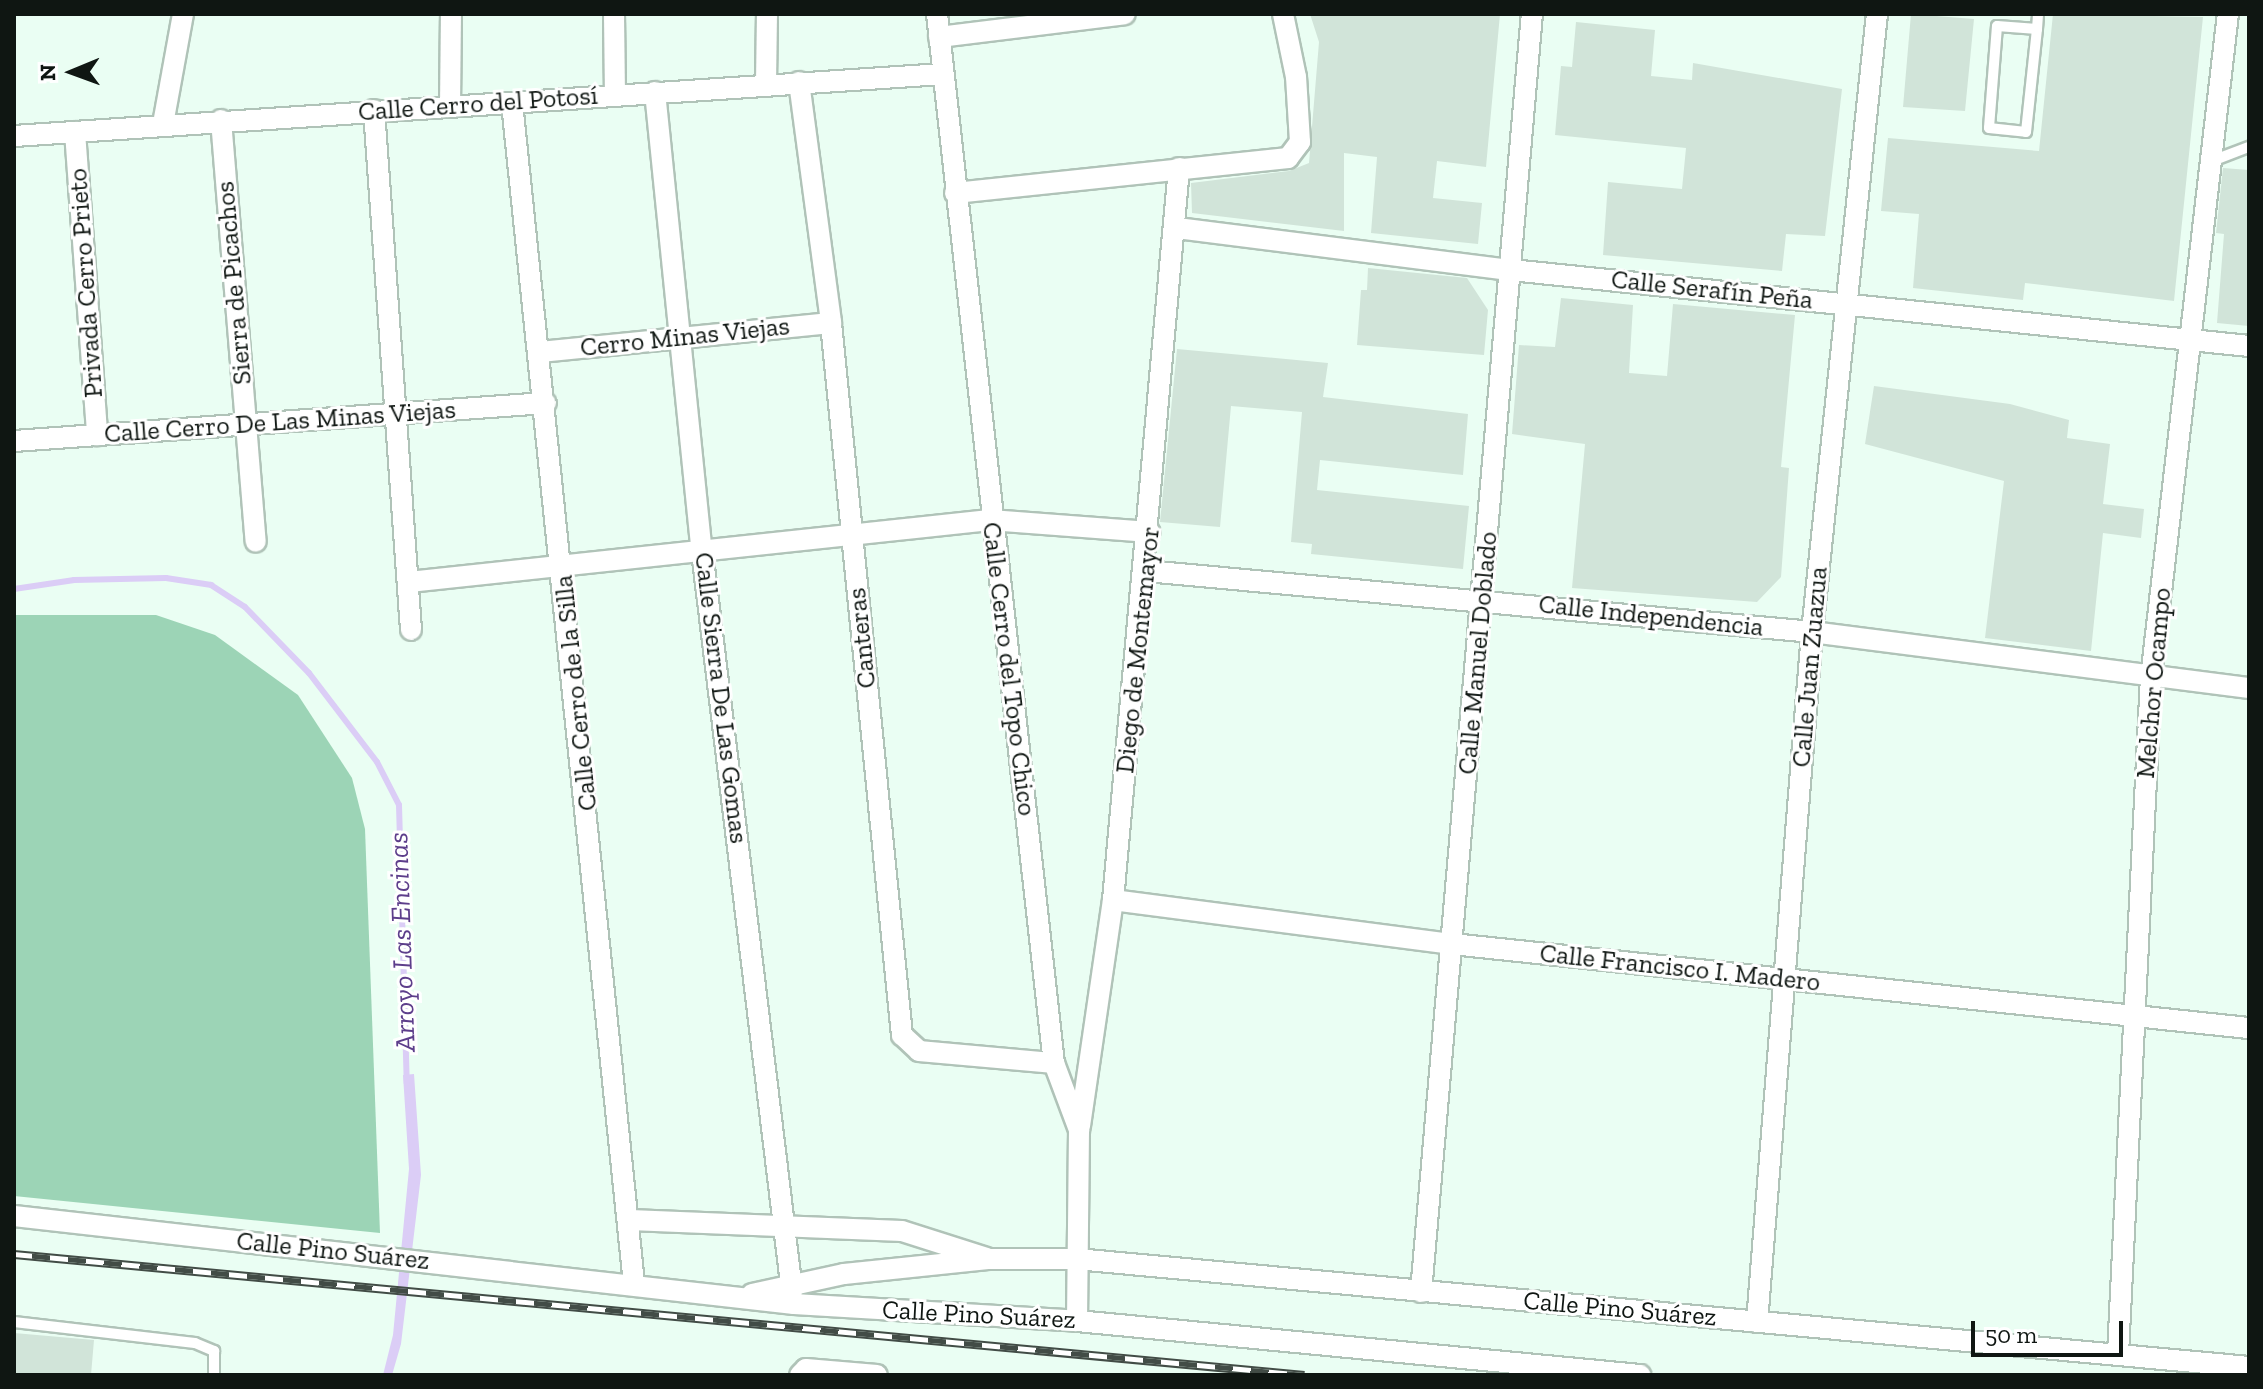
<!DOCTYPE html>
<html>
<head>
<meta charset="utf-8">
<style>
  body { margin:0 }
  #map { position:relative; width:2263px; height:1389px; overflow:hidden; background:#eafef3; font-family:"Zilla Slab",serif }
  div>[style] { position:absolute }
  .green>* { inset:0; background:#9cd4b6 }
  .water>* { inset:0; background:#dbcdf6 }
  .stream>* { height:6px; margin:-3px; padding:0 3px; transform-origin:3px; border-radius:3px; background:#dbcdf6 }
  .building>* { inset:0; background:#d1e4d9 }
  .roads { filter:drop-shadow(2px 0 #b0c3b8) drop-shadow(-2px 0 #b0c3b8) drop-shadow(0 2px #b0c3b8) drop-shadow(0 -2px #b0c3b8) }
  .lane>* { height:10px; margin:-5px; padding:0 5px; transform-origin:5px; border-radius:5px; background:#fff }
  .street>* { height:20px; margin:-10px; padding:0 10px; transform-origin:10px; border-radius:10px; background:#fff }
  .rail>* { height:9px; margin-top:-4.5px; transform-origin:0; background:repeating-linear-gradient(90deg,#fff 0 18px,#424c46 0 36px); box-sizing:border-box; border-block:2px solid #424c46 }
  span { translate:-50% -50%; white-space:nowrap; text-align:center; line-height:1.15; -webkit-text-stroke:6px #fff; paint-order:stroke }
  .street-label { font-size:26px; color:#0f1612 }
  .water-label { font-size:28px; color:#5d3e8b; font-style:italic }
  .frame { position:absolute; inset:0; border:16px solid #0f1612; pointer-events:none }
  .north { position:absolute; left:32px; top:32px; width:80px; height:80px; -webkit-text-stroke:6px #fff; paint-order:stroke; rotate:269deg; font-size:22px; font-weight:700; line-height:32px; text-align:center; color:#0f1612 }
  .north::after { content:''; display:block; margin:auto; width:28px; height:36px; background:#0f1612; clip-path:polygon(50% 0,100% 100%,50% 72%,0 100%) }
  .scale { position:absolute; left:1971px; top:1321px; width:152px; height:36px; box-sizing:border-box; border:4px solid #0f1612; border-top:0; padding-left:10px; font-size:24px; line-height:28px; white-space:nowrap; color:#0f1612; -webkit-text-stroke:6px #fff; paint-order:stroke }
</style>
</head>
<body>
<div id="map">
  <div class="green">
    <div style="clip-path:polygon(156px 615px,215px 635px,298px 695px,352px 778px,365px 829px,380px 1233px,14px 1196px,14px 615px)"></div>
  </div>
  <div class="water">
    <div style="clip-path:polygon(414px 1074px,421px 1175px,401px 1344px,392px 1375px,383px 1375px,393px 1335px,409px 1169px,403px 1075px)"></div>
  </div>
  <div class="stream">
    <div style="left:14px;top:589px;width:61px;rotate:-8.5deg"></div>
    <div style="left:74px;top:580px;width:92px;rotate:-1.2deg"></div>
    <div style="left:166px;top:578px;width:46px;rotate:8.8deg"></div>
    <div style="left:211px;top:585px;width:40px;rotate:32.9deg"></div>
    <div style="left:245px;top:607px;width:92px;rotate:45.9deg"></div>
    <div style="left:309px;top:673px;width:112px;rotate:52.6deg"></div>
    <div style="left:377px;top:762px;width:48px;rotate:62.9deg"></div>
    <div style="left:399px;top:805px;width:278px;rotate:88.4deg"></div>
  </div>
  <div class="building">
    <div style="clip-path:polygon(1310px 14px,1500px 14px,1486px 167px,1437px 161px,1433px 198px,1482px 203px,1478px 244px,1371px 233px,1377px 157px,1344px 153px,1344px 231px,1192px 213px,1191px 183px,1289px 171px,1309px 163px,1319px 42px)"></div>
    <div style="clip-path:polygon(1911px 14px,1974px 19px,1965px 111px,1903px 107px)"></div>
    <div style="clip-path:polygon(2053px 14px,2203px 17px,2174px 301px,2025px 283px,2023px 300px,1913px 288px,1919px 214px,1881px 211px,1888px 138px,2039px 151px)"></div>
    <div style="clip-path:polygon(1576px 22px,1655px 30px,1651px 76px,1692px 80px,1693px 63px,1842px 89px,1825px 236px,1786px 234px,1782px 271px,1603px 255px,1608px 182px,1682px 189px,1686px 148px,1555px 135px,1561px 66px,1572px 67px)"></div>
    <div style="clip-path:polygon(2223px 168px,2249px 170px,2249px 326px,2217px 323px,2224px 234px,2216px 233px)"></div>
    <div style="clip-path:polygon(1368px 268px,1467px 278px,1488px 310px,1484px 355px,1357px 345px,1361px 290px,1367px 290px)"></div>
    <div style="clip-path:polygon(1561px 298px,1633px 305px,1629px 373px,1667px 376px,1673px 304px,1795px 315px,1781px 467px,1789px 468px,1781px 577px,1757px 602px,1572px 588px,1585px 444px,1512px 434px,1519px 345px,1555px 347px)"></div>
    <div style="clip-path:polygon(1177px 349px,1328px 363px,1323px 397px,1468px 414px,1463px 475px,1320px 460px,1317px 490px,1469px 506px,1463px 569px,1311px 554px,1312px 544px,1291px 542px,1302px 412px,1231px 406px,1220px 527px,1160px 522px)"></div>
    <div style="clip-path:polygon(1874px 386px,2010px 404px,2069px 420px,2067px 438px,2110px 444px,2103px 504px,2144px 509px,2141px 538px,2103px 533px,2091px 651px,1985px 638px,2004px 481px,1865px 444px)"></div>
    <div style="clip-path:polygon(14px 1333px,94px 1340px,91px 1375px,14px 1375px)"></div>
  </div>
  <div class="roads">
    <div class="lane">
      <div style="left:2037px;top:29px;width:40px;rotate:-175.7deg"></div>
      <div style="left:1997px;top:26px;width:102px;rotate:94.5deg"></div>
      <div style="left:1989px;top:128px;width:37px;rotate:6deg"></div>
      <div style="left:2026px;top:132px;width:104px;rotate:-83.9deg"></div>
      <div style="left:2037px;top:29px;width:15px;rotate:-86deg"></div>
      <div style="left:2212px;top:161px;width:40px;rotate:-21deg"></div>
      <div style="left:14px;top:1322px;width:182px;rotate:6.6deg"></div>
      <div style="left:195px;top:1343px;width:21px;rotate:23deg"></div>
      <div style="left:214px;top:1351px;width:24px;rotate:90deg"></div>
    </div>
    <div class="street">
      <div style="left:614px;top:14px;width:82px;rotate:89.3deg"></div>
      <div style="left:937px;top:14px;width:1056px;rotate:83.64deg"></div>
      <div style="left:1054px;top:1063px;width:72px;rotate:69.5deg"></div>
      <div style="left:1079px;top:1130px;width:191px;rotate:90.6deg"></div>
      <div style="left:939px;top:37px;width:187px;rotate:-7deg"></div>
      <div style="left:799px;top:82px;width:243px;rotate:82.4deg"></div>
      <div style="left:831px;top:323px;width:716px;rotate:84.31deg"></div>
      <div style="left:902px;top:1035px;width:23px;rotate:43deg"></div>
      <div style="left:919px;top:1051px;width:136px;rotate:5.1deg"></div>
      <div style="left:766px;top:84px;width:70px;rotate:-89.2deg"></div>
      <div style="left:655px;top:92px;width:461px;rotate:84.2deg"></div>
      <div style="left:702px;top:551px;width:746px;rotate:83.07deg"></div>
      <div style="left:512px;top:103px;width:1186px;rotate:84.1deg"></div>
      <div style="left:450px;top:107px;width:93px;rotate:-89.4deg"></div>
      <div style="left:374px;top:110px;width:521px;rotate:85.93deg"></div>
      <div style="left:221px;top:120px;width:423px;rotate:85.3deg"></div>
      <div style="left:163px;top:124px;width:112px;rotate:-79.7deg"></div>
      <div style="left:75px;top:132px;width:304px;rotate:85.8deg"></div>
      <div style="left:14px;top:136px;width:930px;rotate:-3.82deg"></div>
      <div style="left:955px;top:193px;width:335px;rotate:-6deg"></div>
      <div style="left:1288px;top:158px;width:20px;rotate:-53deg"></div>
      <div style="left:1300px;top:142px;width:65px;rotate:-93.5deg"></div>
      <div style="left:1296px;top:77px;width:64px;rotate:-101.7deg"></div>
      <div style="left:1177px;top:228px;width:337px;rotate:7.2deg"></div>
      <div style="left:1511px;top:270px;width:742px;rotate:5.88deg"></div>
      <div style="left:540px;top:352px;width:292px;rotate:-5.7deg"></div>
      <div style="left:14px;top:441px;width:533px;rotate:-4.09deg"></div>
      <div style="left:1146px;top:571px;width:669px;rotate:5.23deg"></div>
      <div style="left:1812px;top:632px;width:441px;rotate:7.3deg"></div>
      <div style="left:409px;top:582px;width:584px;rotate:-6.09deg"></div>
      <div style="left:990px;top:520px;width:160px;rotate:4.3deg"></div>
      <div style="left:1113px;top:900px;width:342px;rotate:7.4deg"></div>
      <div style="left:1452px;top:944px;width:801px;rotate:6.02deg"></div>
      <div style="left:1080px;top:1126px;width:228px;rotate:-81.7deg"></div>
      <div style="left:1113px;top:900px;width:735px;rotate:-84.85deg"></div>
      <div style="left:14px;top:1216px;width:785px;rotate:6.44deg"></div>
      <div style="left:794px;top:1304px;width:284px;rotate:3.4deg"></div>
      <div style="left:1077px;top:1321px;width:566px;rotate:5.48deg"></div>
      <div style="left:630px;top:1220px;width:272px;rotate:2.3deg"></div>
      <div style="left:902px;top:1231px;width:89px;rotate:17.6deg"></div>
      <div style="left:1421px;top:1292px;width:1283px;rotate:-85.04deg"></div>
      <div style="left:752px;top:1294px;width:94px;rotate:-12.3deg"></div>
      <div style="left:844px;top:1274px;width:147px;rotate:-5.9deg"></div>
      <div style="left:990px;top:1259px;width:86px"></div>
      <div style="left:1076px;top:1259px;width:1178px;rotate:5.26deg"></div>
      <div style="left:1757px;top:1322px;width:692px;rotate:-85.44deg"></div>
      <div style="left:1812px;top:632px;width:621px;rotate:-84deg"></div>
      <div style="left:2118px;top:1354px;width:677px;rotate:-87.21deg"></div>
      <div style="left:2151px;top:678px;width:668px;rotate:-83.39deg"></div>
      <div style="left:800px;top:1375px;width:8px;rotate:-45deg"></div>
      <div style="left:806px;top:1369px;width:71px;rotate:4.8deg"></div>
    </div>
  </div>
  <div class="rail">
    <div style="left:14px;top:1254px;width:1296px;rotate:5.36deg"></div>
  </div>
  <div class="street-label">
    <span style="left:478px;top:104px;rotate:-4deg">Calle Cerro del Potosí</span>
    <span style="left:86px;top:283px;rotate:-94deg">Privada Cerro Prieto</span>
    <span style="left:234px;top:283px;rotate:-95deg">Sierra de Picachos</span>
    <span style="left:1712px;top:290px;rotate:6deg">Calle Serafín Peña</span>
    <span style="left:685px;top:337px;rotate:-6deg">Cerro Minas Viejas</span>
    <span style="left:280px;top:422px;rotate:-4deg">Calle Cerro De Las Minas Viejas</span>
    <span style="left:1651px;top:616px;rotate:6deg">Calle Independencia</span>
    <span style="left:862px;top:638px;rotate:-96deg">Canteras</span>
    <span style="left:1138px;top:650px;rotate:-84deg">Diego de Montemayor</span>
    <span style="left:1478px;top:653px;rotate:-85deg">Calle Manuel Doblado</span>
    <span style="left:1810px;top:667px;rotate:-85deg">Calle Juan Zuazua</span>
    <span style="left:1009px;top:669px;rotate:83deg">Calle Cerro del Topo Chico</span>
    <span style="left:2154px;top:683px;rotate:-85deg">Melchor Ocampo</span>
    <span style="left:576px;top:693px;rotate:-96deg">Calle Cerro de la Silla</span>
    <span style="left:721px;top:698px;rotate:83deg">Calle Sierra De Las Gomas</span>
    <span style="left:1680px;top:968px;rotate:6deg">Calle Francisco I. Madero</span>
    <span style="left:333px;top:1251px;rotate:6deg">Calle Pino Suárez</span>
    <span style="left:1620px;top:1309px;rotate:5deg">Calle Pino Suárez</span>
    <span style="left:979px;top:1315px;rotate:3deg">Calle Pino Suárez</span>
  </div>
  <div class="water-label">
    <span style="left:402px;top:942px;rotate:-92deg">Arroyo Las Encinas</span>
  </div>
  <div class="frame"></div>
  <div class="north">N</div>
  <div class="scale">50 m</div>
</div>
</body>
</html>
